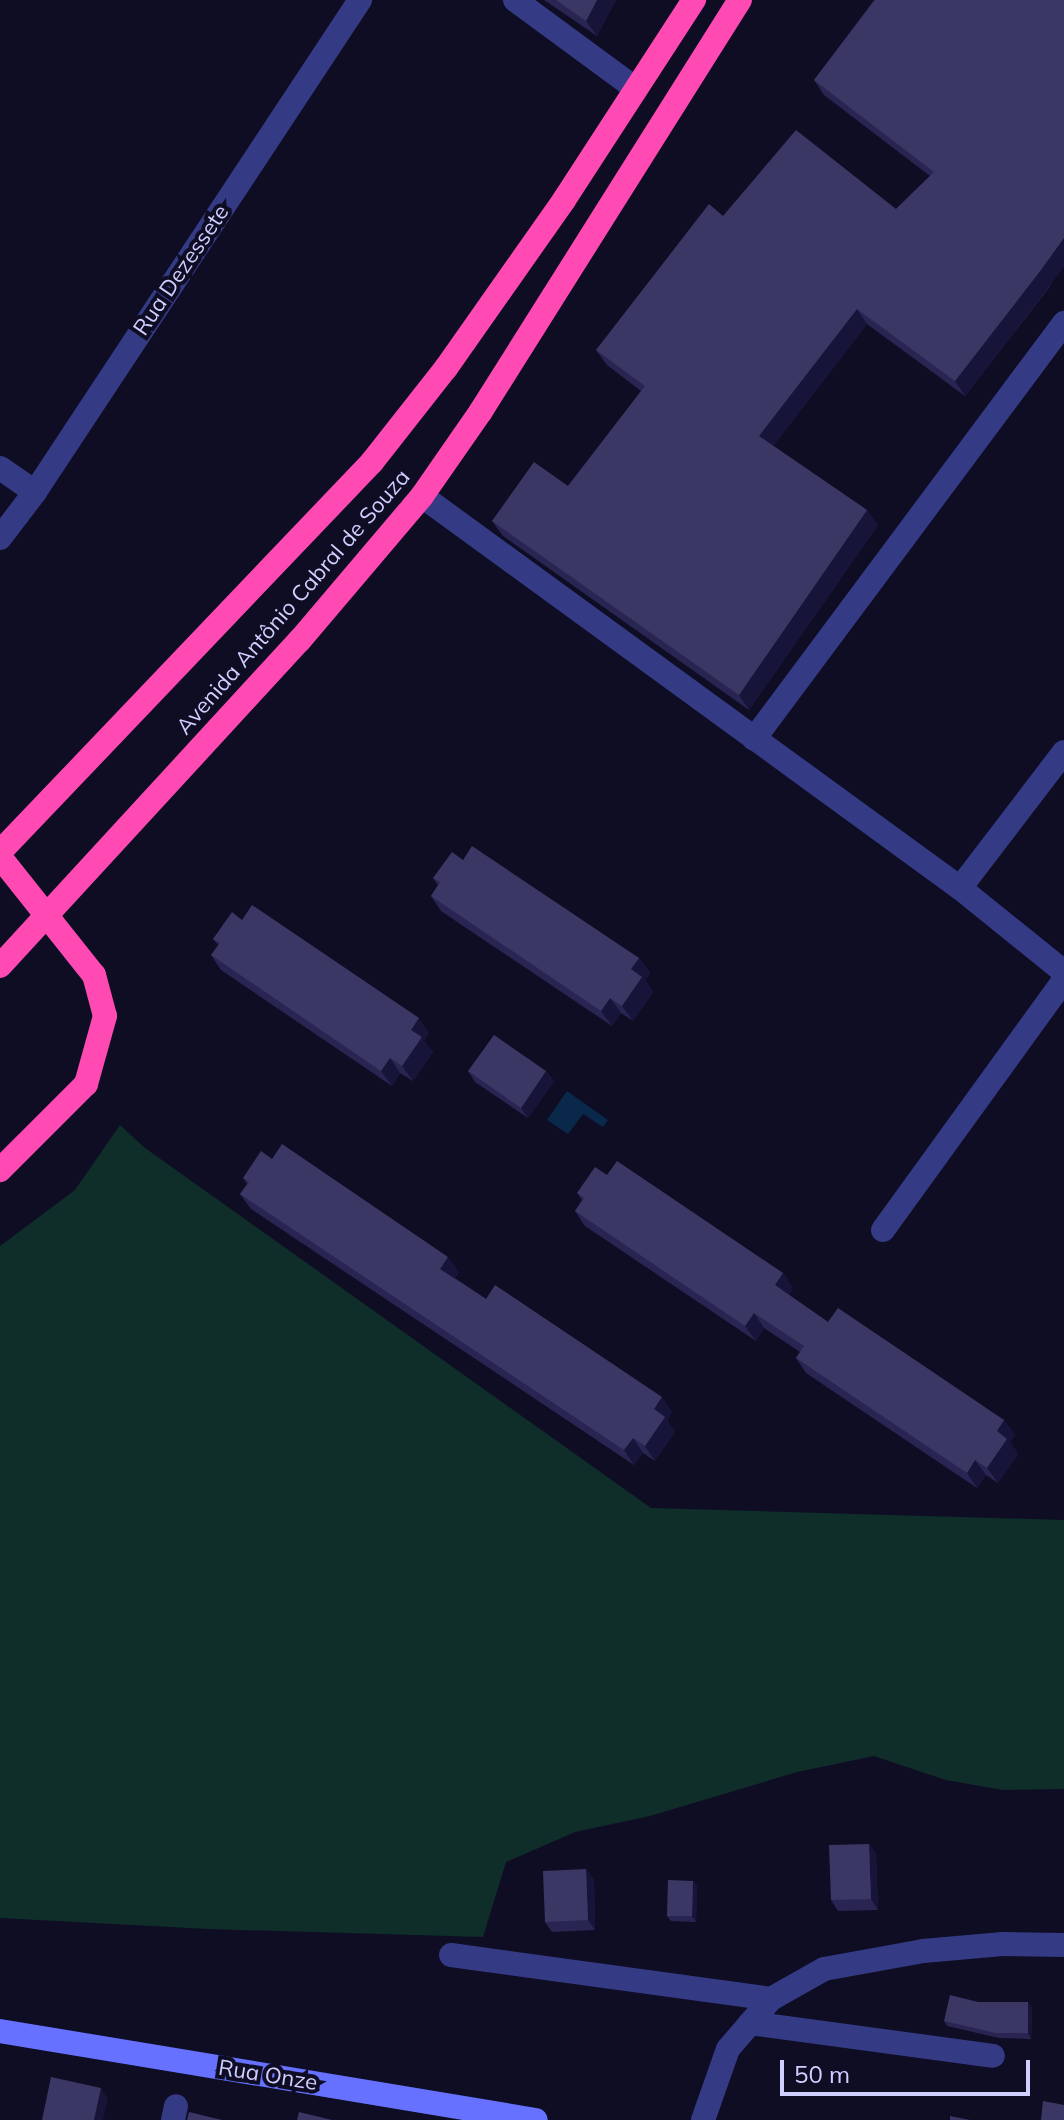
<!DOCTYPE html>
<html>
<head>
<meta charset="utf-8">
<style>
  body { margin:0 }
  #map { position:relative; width:1064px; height:2120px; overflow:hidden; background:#0e0d24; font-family:Mulish,sans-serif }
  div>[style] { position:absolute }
  .green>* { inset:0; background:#0f2e2a }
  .water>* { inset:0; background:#0a294a }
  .street>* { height:24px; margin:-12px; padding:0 12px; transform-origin:12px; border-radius:12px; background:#353a85 }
  .secondary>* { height:24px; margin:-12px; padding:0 12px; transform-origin:12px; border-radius:12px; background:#6672ff }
  .highway>* { height:24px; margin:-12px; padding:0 12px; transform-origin:12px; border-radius:12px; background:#ff4ab3 }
  .wall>* { inset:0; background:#292553 }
  .shaded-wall>* { inset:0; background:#161438 }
  .building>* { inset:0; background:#3b3765 }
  span { translate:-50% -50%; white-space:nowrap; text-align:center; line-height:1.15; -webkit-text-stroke:8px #0e0d24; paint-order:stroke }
  .street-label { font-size:22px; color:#d0cfff }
  .scale { position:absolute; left:780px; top:2060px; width:250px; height:36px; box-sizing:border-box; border:4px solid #d0cfff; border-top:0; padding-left:10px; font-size:24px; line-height:28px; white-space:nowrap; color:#d0cfff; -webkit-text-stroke:6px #0e0d24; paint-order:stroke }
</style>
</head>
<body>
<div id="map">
  <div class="green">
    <div style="clip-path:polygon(120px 1125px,145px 1148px,651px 1508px,1064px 1520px,1064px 1789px,1003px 1790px,946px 1780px,874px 1756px,797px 1772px,650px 1816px,575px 1832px,506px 1862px,483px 1937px,208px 1929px,0 1918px,0 1246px,75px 1190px)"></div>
  </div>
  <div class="water">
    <div style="clip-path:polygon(567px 1091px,608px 1120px,603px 1127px,583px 1114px,568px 1134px,547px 1120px)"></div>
  </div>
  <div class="street">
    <div style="left:515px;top:0;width:150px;rotate:36.3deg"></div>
    <div style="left:0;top:468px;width:42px;rotate:34.4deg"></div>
    <div style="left:422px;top:496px;width:666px;rotate:36.08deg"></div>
    <div style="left:960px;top:888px;width:134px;rotate:38.9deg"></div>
    <div style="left:0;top:538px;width:58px;rotate:-52.7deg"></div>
    <div style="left:35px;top:492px;width:590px;rotate:-56.55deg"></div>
    <div style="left:754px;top:739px;width:519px;rotate:-53.31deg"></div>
    <div style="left:960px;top:888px;width:171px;rotate:-52.6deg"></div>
    <div style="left:883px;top:1230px;width:309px;rotate:-54.1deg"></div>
    <div style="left:451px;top:1955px;width:323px;rotate:7.8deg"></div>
    <div style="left:750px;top:2023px;width:245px;rotate:7.7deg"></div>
    <div style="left:173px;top:2120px;width:14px;rotate:-78deg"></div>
    <div style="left:703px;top:2120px;width:75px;rotate:-70.6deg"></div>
    <div style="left:728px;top:2049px;width:66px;rotate:-49.3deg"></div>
    <div style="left:771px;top:1999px;width:61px;rotate:-29.5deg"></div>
    <div style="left:824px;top:1969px;width:101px;rotate:-10.3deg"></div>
    <div style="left:923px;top:1951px;width:80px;rotate:-5deg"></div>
    <div style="left:1003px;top:1944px;width:61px;rotate:0.9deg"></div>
  </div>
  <div class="secondary">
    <div style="left:0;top:2031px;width:543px;rotate:9.43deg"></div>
  </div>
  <div class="highway">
    <div style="left:0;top:852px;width:539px;rotate:-46.35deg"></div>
    <div style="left:372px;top:462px;width:120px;rotate:-51.8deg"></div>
    <div style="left:446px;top:368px;width:205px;rotate:-54.9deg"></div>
    <div style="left:564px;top:200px;width:239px;rotate:-57deg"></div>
    <div style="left:0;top:857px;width:151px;rotate:51.5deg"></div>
    <div style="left:94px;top:975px;width:42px;rotate:75deg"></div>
    <div style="left:105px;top:1016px;width:71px;rotate:105.6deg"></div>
    <div style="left:86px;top:1084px;width:122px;rotate:135deg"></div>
    <div style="left:0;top:966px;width:443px;rotate:-47.4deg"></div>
    <div style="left:300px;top:640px;width:189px;rotate:-49.7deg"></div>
    <div style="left:422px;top:496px;width:103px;rotate:-55.2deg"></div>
    <div style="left:481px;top:411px;width:486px;rotate:-57.8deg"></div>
  </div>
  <div class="wall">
    <div style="clip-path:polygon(544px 0,616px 0,597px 36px)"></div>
    <div style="clip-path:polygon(874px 0,1051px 285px,965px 396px,867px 324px,773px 446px,867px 510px,878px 525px,749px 710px,503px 536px,492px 521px,568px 486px,641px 391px,607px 365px,596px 350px,723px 216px,896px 209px,930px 176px,824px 95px,814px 80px)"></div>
    <div style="clip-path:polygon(463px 860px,639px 958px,650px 973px,645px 980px,653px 992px,633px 1021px,621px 1013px,612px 1026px,441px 911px,431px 896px,438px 885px,433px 878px)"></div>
    <div style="clip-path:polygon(242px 920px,429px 1033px,424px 1041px,433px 1052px,413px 1081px,400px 1073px,392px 1086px,221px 970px,211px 955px,218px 945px,213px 939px)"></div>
    <div style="clip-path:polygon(468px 1071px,546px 1071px,554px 1081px,528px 1118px,475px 1082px)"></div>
    <div style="clip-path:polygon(607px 1175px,783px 1273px,793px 1288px,789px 1295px,828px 1322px,1004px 1420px,1015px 1435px,1010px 1442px,1018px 1454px,998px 1483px,986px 1475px,977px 1488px,806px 1373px,796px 1358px,800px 1352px,764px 1328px,756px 1341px,585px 1226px,575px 1211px,582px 1200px,577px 1193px)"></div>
    <div style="clip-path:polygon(243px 1178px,459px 1272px,455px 1278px,486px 1299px,672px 1412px,667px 1420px,675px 1432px,655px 1461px,643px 1453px,634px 1465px,251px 1209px,240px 1194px,247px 1184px)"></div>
    <div style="clip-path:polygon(869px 1844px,876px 1854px,878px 1910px,838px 1911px,831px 1900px)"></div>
    <div style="clip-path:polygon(586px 1869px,594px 1880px,595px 1930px,552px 1932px,545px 1922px)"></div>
    <div style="clip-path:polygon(693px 1881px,697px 1886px,696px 1922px,671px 1921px,667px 1916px)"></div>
    <div style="clip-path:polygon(978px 2002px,1028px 2002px,1032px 2008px,1031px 2039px,999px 2038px,947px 2026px,944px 2021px)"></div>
  </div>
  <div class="shaded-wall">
    <div style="clip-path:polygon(597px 0,616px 0,597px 36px,586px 21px)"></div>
    <div style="clip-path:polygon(1064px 238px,1064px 267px,965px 396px,955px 381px)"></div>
    <div style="clip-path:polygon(857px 309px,867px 324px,769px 451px,759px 436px)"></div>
    <div style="clip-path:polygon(867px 510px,878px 525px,749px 710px,739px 695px)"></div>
    <div style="clip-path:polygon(639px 958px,650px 973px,645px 980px,653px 992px,633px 1021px,622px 1006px,631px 969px)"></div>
    <div style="clip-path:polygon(610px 998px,621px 1013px,612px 1026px,601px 1011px)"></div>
    <div style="clip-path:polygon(419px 1018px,429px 1033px,424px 1041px,433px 1052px,413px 1081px,402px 1066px,411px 1030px)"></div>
    <div style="clip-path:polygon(390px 1058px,400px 1073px,392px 1086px,381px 1071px)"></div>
    <div style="clip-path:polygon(546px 1071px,554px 1081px,528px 1118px,521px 1108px)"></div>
    <div style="clip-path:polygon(448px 1257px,459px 1272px,451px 1284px,440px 1269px)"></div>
    <div style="clip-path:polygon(783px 1273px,793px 1288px,786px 1300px,775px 1285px)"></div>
    <div style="clip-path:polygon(754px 1313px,764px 1328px,756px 1341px,745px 1326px)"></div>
    <div style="clip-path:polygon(662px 1397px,672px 1412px,667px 1420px,675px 1432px,655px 1461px,645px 1446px,654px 1409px)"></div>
    <div style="clip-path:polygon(1004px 1420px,1015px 1435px,1010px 1442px,1018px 1454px,998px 1483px,987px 1468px,997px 1431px)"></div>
    <div style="clip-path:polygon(633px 1438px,643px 1453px,634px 1465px,624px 1450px)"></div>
    <div style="clip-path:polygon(975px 1460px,986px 1475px,977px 1488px,967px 1473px)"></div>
    <div style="clip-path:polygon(869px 1844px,876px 1854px,878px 1910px,871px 1899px)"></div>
    <div style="clip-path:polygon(586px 1869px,594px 1880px,595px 1930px,588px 1920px)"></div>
    <div style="clip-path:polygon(693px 1881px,697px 1886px,696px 1922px,692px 1916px)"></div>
    <div style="clip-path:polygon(1028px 2002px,1032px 2008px,1031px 2039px,1028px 2033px)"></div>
    <div style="clip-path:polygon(101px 2088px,108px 2099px,103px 2120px,94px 2120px)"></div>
  </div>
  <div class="building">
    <div style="clip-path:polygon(556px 0,597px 0,586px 21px)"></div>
    <div style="clip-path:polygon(875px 0,1064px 0,1064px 238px,1041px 270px,955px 381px,857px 309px,759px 436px,867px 510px,739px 695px,492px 521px,534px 462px,568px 486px,645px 386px,596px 350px,709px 204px,723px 216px,796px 130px,896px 209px,934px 172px,814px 80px)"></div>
    <div style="clip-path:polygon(472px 846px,639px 958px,631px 969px,642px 977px,622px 1006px,610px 998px,601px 1011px,431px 896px,440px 882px,433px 878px,452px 852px,463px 860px)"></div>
    <div style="clip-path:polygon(252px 905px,419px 1018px,411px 1030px,422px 1037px,402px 1066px,390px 1058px,381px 1071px,211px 955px,220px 943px,213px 939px,232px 912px,242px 920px)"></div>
    <div style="clip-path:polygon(494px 1035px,546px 1071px,521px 1108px,468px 1071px)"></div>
    <div style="clip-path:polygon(282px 1144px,448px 1257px,440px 1269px,486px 1299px,495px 1285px,662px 1397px,654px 1409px,665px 1417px,645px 1446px,633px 1438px,624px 1450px,240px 1194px,249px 1182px,243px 1178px,261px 1151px,272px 1159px)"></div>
    <div style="clip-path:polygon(617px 1161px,783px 1273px,775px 1285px,828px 1322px,838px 1308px,1004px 1420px,997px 1431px,1007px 1439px,987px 1468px,975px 1460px,967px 1473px,796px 1358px,804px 1346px,754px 1313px,745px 1326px,575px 1211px,584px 1198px,577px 1193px,595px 1167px,607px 1175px)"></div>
    <div style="clip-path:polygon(869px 1844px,871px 1899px,831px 1900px,829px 1845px)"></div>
    <div style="clip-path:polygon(586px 1869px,588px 1920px,545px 1922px,543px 1871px)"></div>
    <div style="clip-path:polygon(668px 1880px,693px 1881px,692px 1916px,667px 1916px)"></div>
    <div style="clip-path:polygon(950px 1995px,978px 2002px,1028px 2002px,1028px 2033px,996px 2033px,944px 2021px)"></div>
    <div style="clip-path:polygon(51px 2077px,101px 2088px,94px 2120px,42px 2120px)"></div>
    <div style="clip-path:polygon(1043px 2101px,1064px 2105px,1064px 2120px,1041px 2120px)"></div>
    <div style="clip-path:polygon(189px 2112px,222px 2120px,187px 2120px)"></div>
    <div style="clip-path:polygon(299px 2112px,332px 2120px,297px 2120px)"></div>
    <div style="clip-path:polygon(950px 2116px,970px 2120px,950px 2120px)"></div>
  </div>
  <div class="street-label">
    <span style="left:181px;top:270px;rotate:-56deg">Rua Dezessete</span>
    <span style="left:293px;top:602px;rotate:-49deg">Avenida Antônio Cabral de Souza</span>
    <span style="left:268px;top:2075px;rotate:9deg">Rua Onze</span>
  </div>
  <div class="scale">50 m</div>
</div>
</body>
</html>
